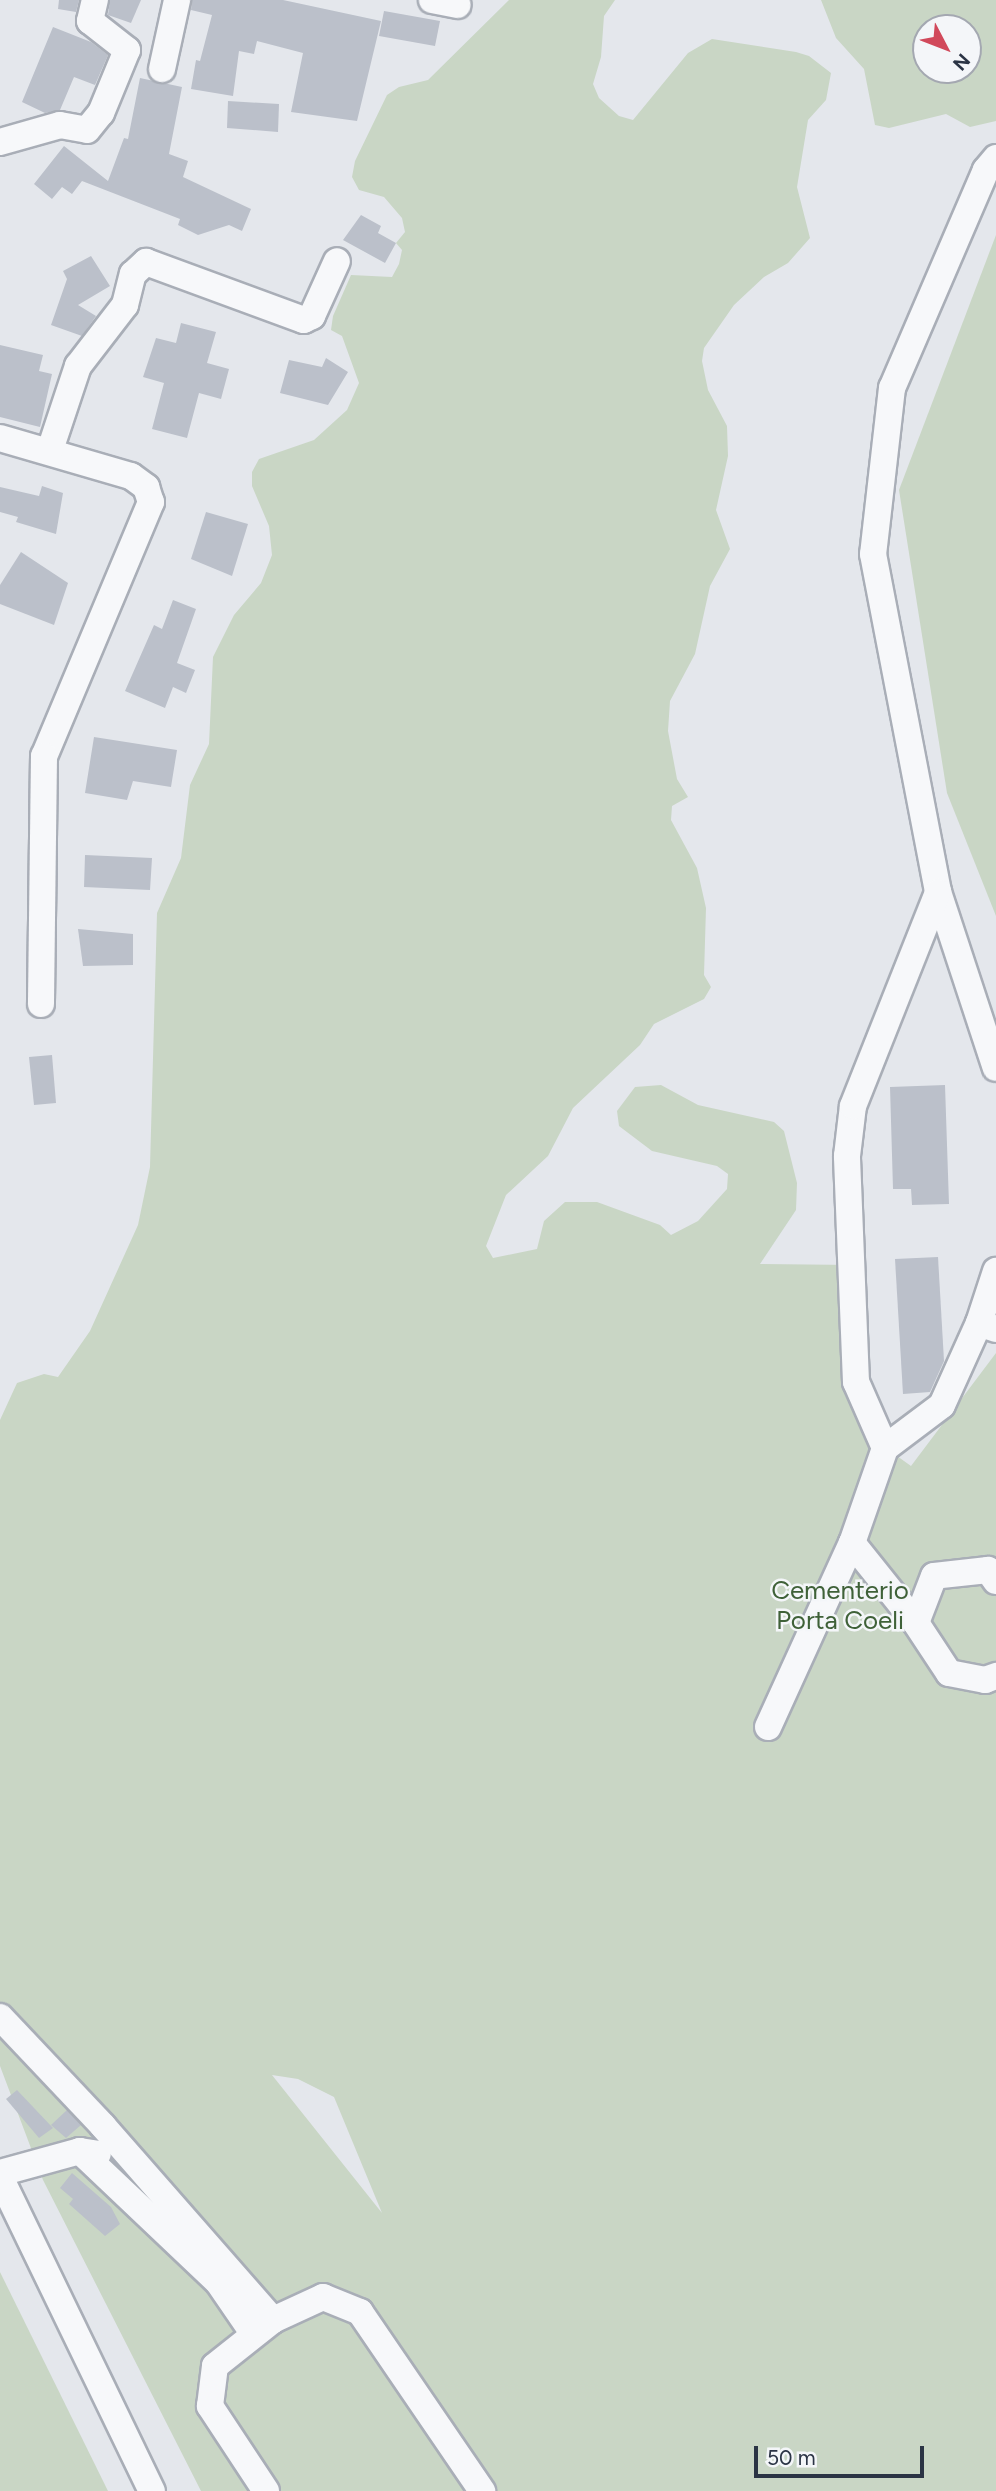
<!DOCTYPE html>
<html>
<head>
<meta charset="utf-8">
<style>
  body { margin:0 }
  #map { position:relative; width:996px; height:2491px; overflow:hidden; background:#e4e7ec; font-family:Figtree,sans-serif }
  div>[style] { position:absolute }
  .green>* { inset:0; background:#c9d6c5 }
  .building>* { inset:0; background:#bbc0ca }
  .roads { filter:drop-shadow(2px 0 #a9aeb7) drop-shadow(-2px 0 #a9aeb7) drop-shadow(0 2px #a9aeb7) drop-shadow(0 -2px #a9aeb7) }
  .minor>* { height:26px; margin:-13px; padding:0 13px; transform-origin:13px; border-radius:13px; background:#f7f8fa }
  span { translate:-50% -50%; white-space:nowrap; text-align:center; line-height:1.15; -webkit-text-stroke:5px #f4f6f9; paint-order:stroke }
  .park-label { font-size:26px; color:#3f6138 }
  .north { position:absolute; left:912px; top:14px; width:70px; height:70px; box-sizing:border-box; background:#f4f6f9; border:2px solid #a4a8b1; border-radius:50%; rotate:132deg; font-size:19px; font-weight:700; line-height:28px; text-align:center; color:#2b3445 }
  .north::after { content:''; display:block; margin:auto; width:24px; height:32px; background:#d1495b; clip-path:polygon(50% 0,100% 100%,50% 72%,0 100%) }
  .scale { position:absolute; left:754px; top:2446px; width:170px; height:32px; box-sizing:border-box; border:4px solid #2b3445; border-top:0; padding-left:9px; font-size:21px; line-height:24px; white-space:nowrap; color:#2b3445; -webkit-text-stroke:5px #f4f6f9; paint-order:stroke }
</style>
</head>
<body>
<div id="map">
  <div class="green">
    <div style="clip-path:polygon(evenodd,509px 0,615px 0,604px 16px,601px 57px,593px 84px,599px 98px,619px 116px,633px 120px,688px 53px,712px 39px,796px 52px,809px 56px,831px 73px,826px 100px,808px 120px,797px 187px,810px 238px,788px 263px,764px 277px,734px 305px,704px 348px,702px 361px,708px 390px,727px 426px,728px 456px,716px 510px,730px 549px,710px 586px,695px 654px,670px 701px,668px 731px,677px 779px,688px 797px,672px 806px,671px 820px,697px 868px,706px 908px,704px 975px,711px 987px,704px 999px,654px 1024px,640px 1045px,573px 1108px,548px 1156px,506px 1195px,486px 1246px,493px 1258px,537px 1249px,544px 1221px,565px 1202px,597px 1202px,660px 1225px,671px 1235px,698px 1221px,727px 1189px,728px 1174px,717px 1166px,652px 1151px,619px 1126px,617px 1111px,635px 1087px,661px 1085px,698px 1105px,774px 1122px,784px 1131px,797px 1183px,796px 1210px,760px 1264px,854px 1265px,862px 1431px,911px 1466px,996px 1353px,996px 2491px,201px 2491px,43px 2180px,0 2066px,0 1420px,17px 1383px,44px 1374px,58px 1377px,90px 1331px,138px 1225px,150px 1167px,157px 913px,181px 858px,190px 785px,209px 744px,213px 657px,234px 615px,261px 583px,272px 555px,269px 526px,252px 486px,252px 472px,259px 459px,314px 440px,347px 410px,359px 383px,342px 336px,331px 330px,333px 316px,351px 275px,392px 277px,399px 264px,402px 250px,396px 243px,405px 232px,402px 218px,384px 197px,359px 190px,352px 177px,355px 161px,387px 95px,399px 87px,428px 80px,509px 0,272px 2075px,298px 2079px,334px 2097px,382px 2213px,272px 2075px)"></div>
    <div style="clip-path:polygon(evenodd,821px 0,996px 0,996px 121px,970px 127px,946px 114px,889px 128px,875px 125px,864px 69px,836px 38px,821px 0,926px 28px,968px 28px,968px 70px,926px 70px,926px 28px)"></div>
    <div style="clip-path:polygon(996px 235px,996px 916px,947px 793px,899px 490px)"></div>
    <div style="clip-path:polygon(0 2272px,108px 2491px,0 2491px)"></div>
  </div>
  <div class="building">
    <div style="clip-path:polygon(59px 0,79px 0,76px 12px,58px 9px)"></div>
    <div style="clip-path:polygon(110px 0,141px 0,131px 23px,108px 15px)"></div>
    <div style="clip-path:polygon(192px 0,283px 0,381px 21px,357px 121px,291px 112px,303px 53px,257px 41px,254px 54px,239px 51px,233px 96px,191px 89px,196px 60px,200px 61px,212px 15px,191px 10px)"></div>
    <div style="clip-path:polygon(384px 11px,440px 21px,435px 46px,379px 36px)"></div>
    <div style="clip-path:polygon(53px 27px,91px 42px,108px 55px,95px 85px,74px 77px,60px 110px,45px 113px,22px 102px)"></div>
    <div style="clip-path:polygon(140px 78px,182px 87px,169px 154px,188px 161px,183px 177px,251px 209px,242px 231px,229px 225px,198px 235px,178px 225px,180px 219px,82px 181px,72px 194px,62px 187px,52px 199px,34px 184px,64px 146px,108px 181px,124px 138px,128px 139px)"></div>
    <div style="clip-path:polygon(228px 101px,279px 104px,278px 132px,227px 128px)"></div>
    <div style="clip-path:polygon(361px 215px,381px 226px,378px 233px,396px 243px,385px 263px,343px 240px)"></div>
    <div style="clip-path:polygon(91px 256px,110px 286px,78px 305px,96px 316px,82px 336px,51px 325px,67px 279px,63px 271px)"></div>
    <div style="clip-path:polygon(181px 323px,216px 332px,207px 363px,229px 369px,221px 399px,199px 393px,187px 438px,152px 429px,164px 383px,143px 377px,156px 338px,176px 343px)"></div>
    <div style="clip-path:polygon(0 345px,43px 355px,39px 371px,52px 374px,40px 427px,0 417px)"></div>
    <div style="clip-path:polygon(326px 358px,348px 372px,328px 405px,280px 393px,289px 360px,322px 367px)"></div>
    <div style="clip-path:polygon(42px 486px,63px 493px,56px 534px,16px 522px,18px 517px,0 512px,0 487px,39px 496px)"></div>
    <div style="clip-path:polygon(206px 512px,248px 524px,232px 576px,191px 559px)"></div>
    <div style="clip-path:polygon(21px 552px,68px 583px,54px 625px,0 604px,0 585px)"></div>
    <div style="clip-path:polygon(173px 600px,196px 609px,177px 663px,195px 670px,186px 693px,173px 687px,165px 708px,125px 691px,154px 625px,162px 629px)"></div>
    <div style="clip-path:polygon(94px 737px,177px 750px,171px 787px,133px 781px,127px 800px,85px 793px)"></div>
    <div style="clip-path:polygon(85px 855px,152px 858px,150px 890px,84px 887px)"></div>
    <div style="clip-path:polygon(78px 929px,133px 934px,133px 965px,83px 966px)"></div>
    <div style="clip-path:polygon(52px 1055px,56px 1103px,34px 1105px,29px 1057px)"></div>
    <div style="clip-path:polygon(945px 1085px,949px 1204px,912px 1205px,911px 1189px,893px 1189px,890px 1087px)"></div>
    <div style="clip-path:polygon(938px 1257px,944px 1361px,930px 1392px,903px 1394px,895px 1259px)"></div>
    <div style="clip-path:polygon(17px 2090px,53px 2128px,39px 2138px,6px 2099px)"></div>
    <div style="clip-path:polygon(67px 2110px,81px 2125px,66px 2138px,51px 2125px)"></div>
    <div style="clip-path:polygon(72px 2173px,111px 2207px,120px 2224px,105px 2236px,69px 2204px,73px 2199px,60px 2188px)"></div>
  </div>
  <div class="roads">
    <div class="minor">
      <div style="left:432px;top:0;width:26px;rotate:11deg"></div>
      <div style="left:162px;top:69px;width:71px;rotate:-77.7deg"></div>
      <div style="left:0;top:142px;width:62px;rotate:-15.8deg"></div>
      <div style="left:60px;top:125px;width:27px;rotate:10deg"></div>
      <div style="left:87px;top:130px;width:22px;rotate:-51deg"></div>
      <div style="left:101px;top:113px;width:68px;rotate:-67.6deg"></div>
      <div style="left:127px;top:50px;width:47px;rotate:-141.9deg"></div>
      <div style="left:90px;top:21px;width:22px;rotate:-77deg"></div>
      <div style="left:996px;top:158px;width:16px;rotate:130deg"></div>
      <div style="left:986px;top:170px;width:237px;rotate:113.3deg"></div>
      <div style="left:892px;top:388px;width:167px;rotate:96.5deg"></div>
      <div style="left:873px;top:554px;width:344px;rotate:79.1deg"></div>
      <div style="left:938px;top:892px;width:185px;rotate:71.8deg"></div>
      <div style="left:0;top:438px;width:136px;rotate:16.2deg"></div>
      <div style="left:131px;top:476px;width:19px;rotate:36deg"></div>
      <div style="left:146px;top:487px;width:16px;rotate:72deg"></div>
      <div style="left:151px;top:502px;width:276px;rotate:112.8deg"></div>
      <div style="left:44px;top:756px;width:248px;rotate:90.7deg"></div>
      <div style="left:50px;top:450px;width:89px;rotate:-71.6deg"></div>
      <div style="left:78px;top:366px;width:77px;rotate:-52.4deg"></div>
      <div style="left:125px;top:305px;width:32px;rotate:-76deg"></div>
      <div style="left:133px;top:274px;width:18px;rotate:-43deg"></div>
      <div style="left:146px;top:262px;width:168px;rotate:20.2deg"></div>
      <div style="left:304px;top:320px;width:9px;rotate:-27deg"></div>
      <div style="left:312px;top:316px;width:60px;rotate:-65.6deg"></div>
      <div style="left:996px;top:1329px;width:18px;rotate:-161deg"></div>
      <div style="left:979px;top:1323px;width:55px;rotate:-71.9deg"></div>
      <div style="left:885px;top:1448px;width:71px;rotate:-37deg"></div>
      <div style="left:942px;top:1405px;width:90px;rotate:-65.7deg"></div>
      <div style="left:852px;top:1543px;width:102px;rotate:51.3deg"></div>
      <div style="left:996px;top:1581px;width:14px;rotate:-126deg"></div>
      <div style="left:988px;top:1570px;width:54px;rotate:173.7deg"></div>
      <div style="left:934px;top:1576px;width:50px;rotate:111deg"></div>
      <div style="left:916px;top:1623px;width:60px;rotate:56.6deg"></div>
      <div style="left:949px;top:1673px;width:37px;rotate:11deg"></div>
      <div style="left:985px;top:1680px;width:12px;rotate:-20deg"></div>
      <div style="left:768px;top:1727px;width:202px;rotate:-65.5deg"></div>
      <div style="left:852px;top:1543px;width:101px;rotate:-70.8deg"></div>
      <div style="left:885px;top:1448px;width:72px;rotate:-113.7deg"></div>
      <div style="left:856px;top:1382px;width:226px;rotate:-92.3deg"></div>
      <div style="left:847px;top:1156px;width:50px;rotate:-83.2deg"></div>
      <div style="left:853px;top:1106px;width:230px;rotate:-68.3deg"></div>
      <div style="left:0;top:2017px;width:150px;rotate:46.6deg"></div>
      <div style="left:103px;top:2126px;width:258px;rotate:48.8deg"></div>
      <div style="left:80px;top:2151px;width:190px;rotate:43.5deg"></div>
      <div style="left:218px;top:2282px;width:62px;rotate:55.5deg"></div>
      <div style="left:0;top:2173px;width:83px;rotate:-15.4deg"></div>
      <div style="left:80px;top:2151px;width:18px;rotate:9deg"></div>
      <div style="left:0;top:2177px;width:349px;rotate:64.2deg"></div>
      <div style="left:266px;top:2491px;width:102px;rotate:-123.4deg"></div>
      <div style="left:210px;top:2406px;width:40px;rotate:-82.9deg"></div>
      <div style="left:215px;top:2366px;width:74px;rotate:-38.4deg"></div>
      <div style="left:273px;top:2320px;width:55px;rotate:-24.7deg"></div>
      <div style="left:323px;top:2297px;width:40px;rotate:22deg"></div>
      <div style="left:360px;top:2312px;width:217px;rotate:55.7deg"></div>
    </div>
  </div>
  <div class="park-label">
    <span style="left:840px;top:1606px">Cementerio<br>Porta Coeli</span>
  </div>
  <div class="north">N</div>
  <div class="scale">50 m</div>
</div>
</body>
</html>
